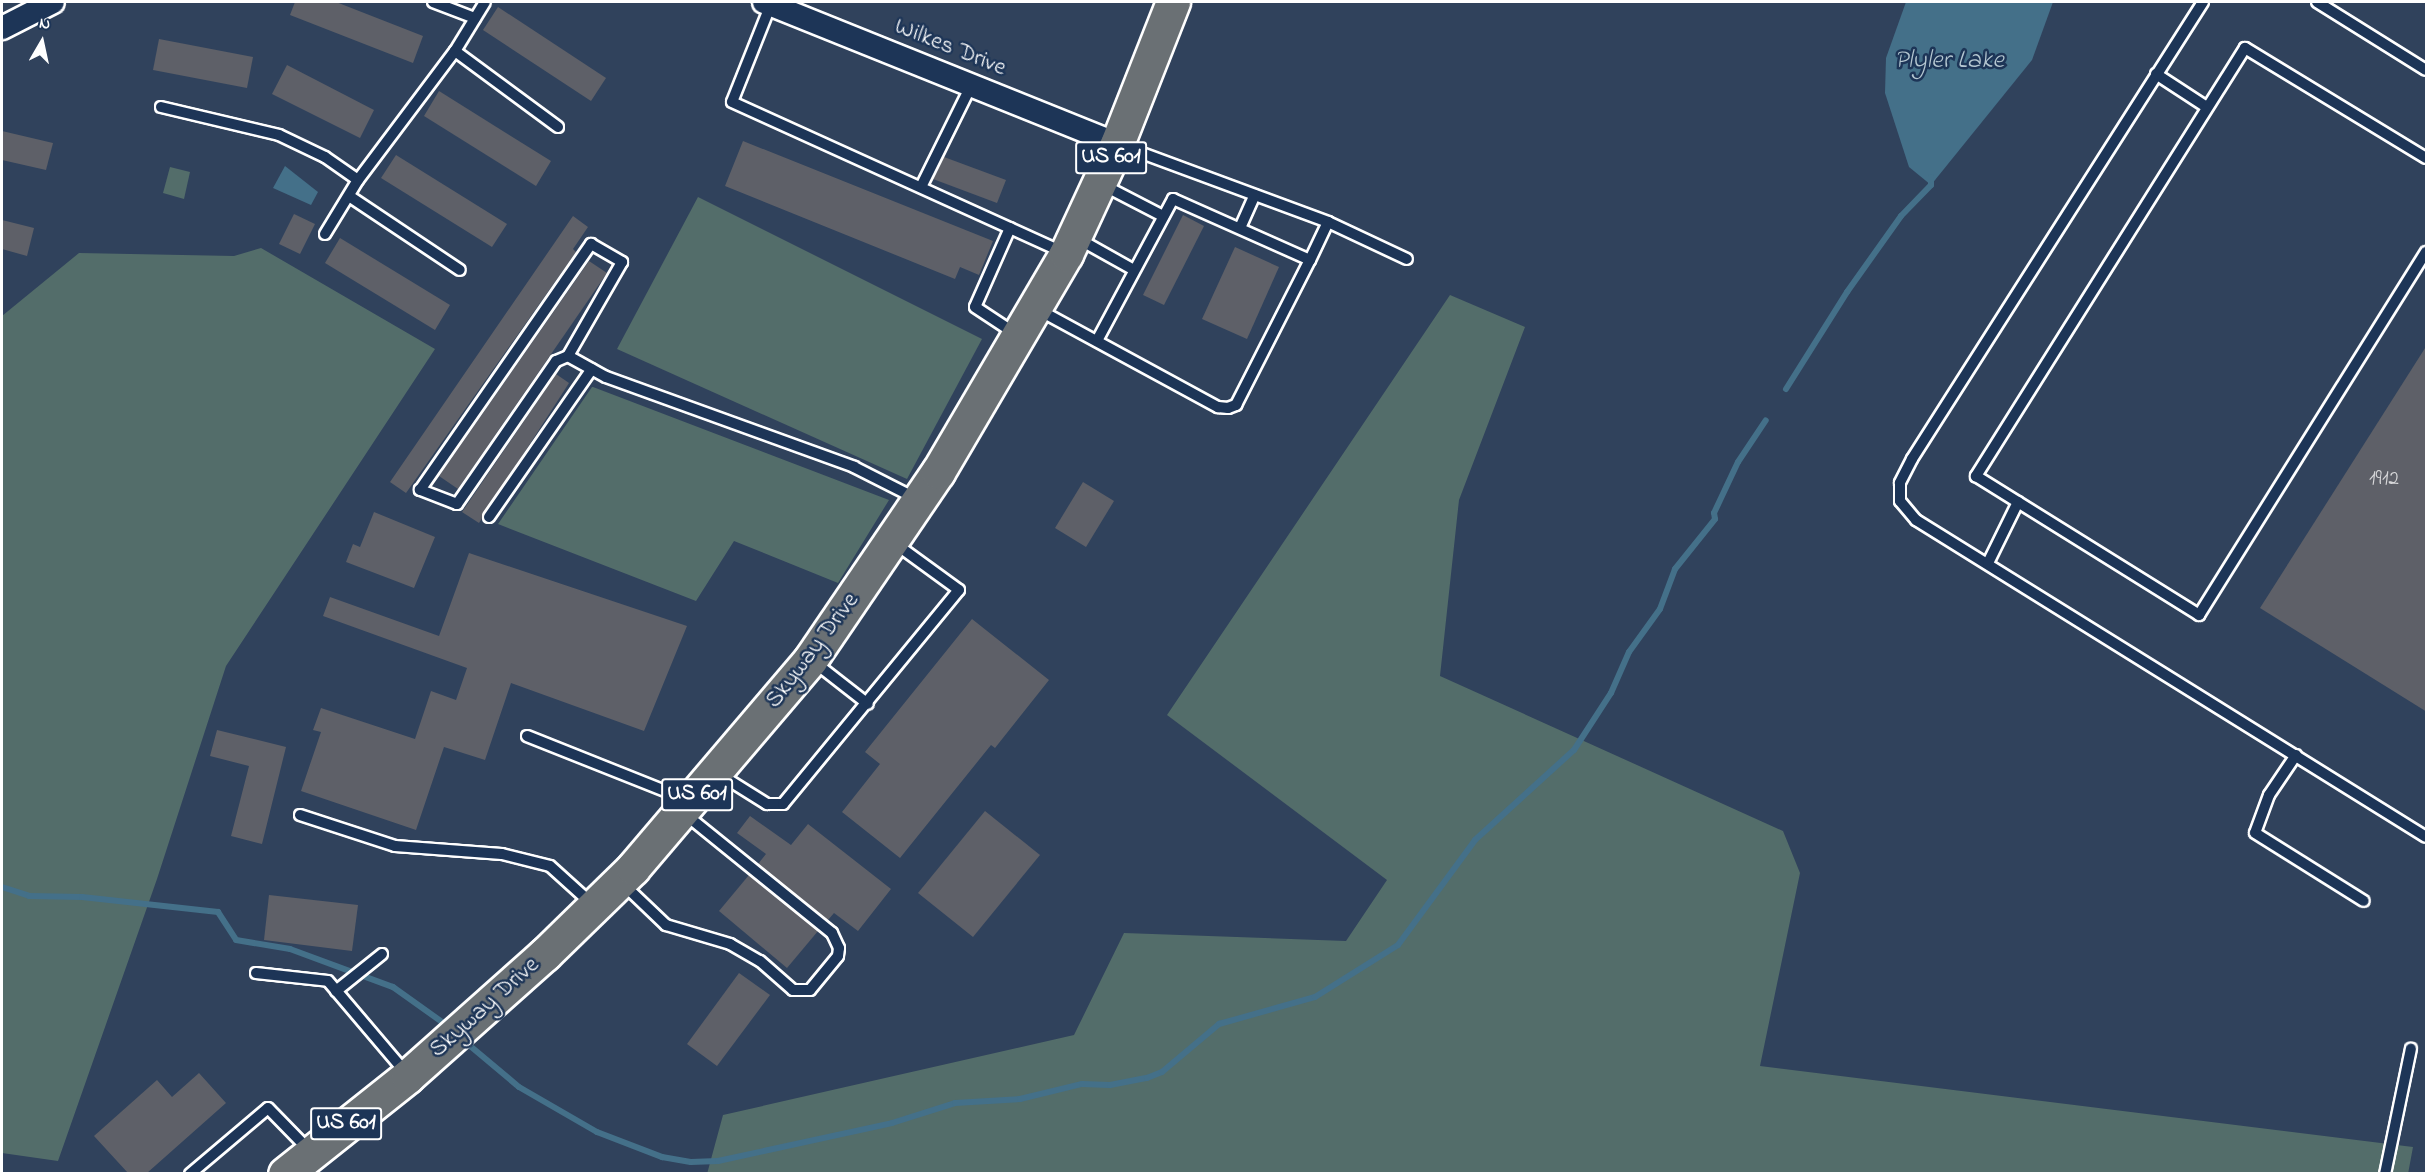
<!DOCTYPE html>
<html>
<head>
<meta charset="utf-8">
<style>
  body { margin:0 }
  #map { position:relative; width:2428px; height:1175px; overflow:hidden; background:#30425c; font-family:"Indie Flower",sans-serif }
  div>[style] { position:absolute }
  .green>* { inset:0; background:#536d6a }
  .water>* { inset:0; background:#447089 }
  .stream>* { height:6px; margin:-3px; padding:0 3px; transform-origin:3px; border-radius:3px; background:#447089 }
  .building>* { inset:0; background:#5e6068 }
  .roads { filter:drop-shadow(2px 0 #fff) drop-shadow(-2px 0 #fff) drop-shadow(0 2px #fff) drop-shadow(0 -2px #fff) }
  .service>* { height:10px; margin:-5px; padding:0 5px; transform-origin:5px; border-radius:5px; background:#1d3557 }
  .minor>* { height:22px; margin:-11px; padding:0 11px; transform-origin:11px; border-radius:11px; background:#1d3557 }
  .trunk>* { height:33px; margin:-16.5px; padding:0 16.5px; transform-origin:16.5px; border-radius:16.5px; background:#6a7074 }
  span { translate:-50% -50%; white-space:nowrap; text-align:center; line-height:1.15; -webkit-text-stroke:5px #1d3557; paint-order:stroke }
  .number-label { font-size:21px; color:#d7d7d9 }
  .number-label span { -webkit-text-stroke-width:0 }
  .shield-label span { padding:2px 4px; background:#1d3557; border:2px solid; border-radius:4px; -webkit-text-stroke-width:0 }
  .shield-label { font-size:22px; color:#fff; font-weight:700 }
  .street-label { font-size:24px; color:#fff }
  .water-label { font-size:26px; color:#b4c6d0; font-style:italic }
  .frame { position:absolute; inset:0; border:3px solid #fff; pointer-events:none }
  .north { position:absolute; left:12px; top:12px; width:60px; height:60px; -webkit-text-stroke:4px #1d3557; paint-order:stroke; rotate:9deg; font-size:16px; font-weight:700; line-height:24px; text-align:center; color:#fff }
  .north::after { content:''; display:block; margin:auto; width:21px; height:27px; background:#fff; clip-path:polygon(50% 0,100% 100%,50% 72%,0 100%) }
</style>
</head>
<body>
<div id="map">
  <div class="green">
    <div style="clip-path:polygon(170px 167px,190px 172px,184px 199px,163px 193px)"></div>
    <div style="clip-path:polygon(698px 197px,982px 339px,907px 479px,617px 349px)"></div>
    <div style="clip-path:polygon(261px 248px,435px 349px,226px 666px,157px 879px,58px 1161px,2px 1153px,2px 316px,79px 253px,234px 256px)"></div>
    <div style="clip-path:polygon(1450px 295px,1525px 327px,1459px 500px,1440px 676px,1783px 831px,1800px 873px,1760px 1066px,2413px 1147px,2408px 1174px,707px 1174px,723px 1115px,1074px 1035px,1124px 933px,1346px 941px,1387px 880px,1167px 715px)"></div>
    <div style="clip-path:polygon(592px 387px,593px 387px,889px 500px,838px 583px,734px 541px,696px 601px,498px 524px)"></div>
  </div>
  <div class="water">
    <div style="clip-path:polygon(1906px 2px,2053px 2px,2032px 60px,1931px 185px,1909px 167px,1885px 93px,1886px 58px)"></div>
    <div style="clip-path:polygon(285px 166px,318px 192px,311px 205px,273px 188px)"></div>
  </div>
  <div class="stream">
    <div style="left:1786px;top:389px;width:115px;rotate:-57.8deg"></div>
    <div style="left:1847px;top:292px;width:93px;rotate:-54.6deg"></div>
    <div style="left:1901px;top:216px;width:43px;rotate:-45.9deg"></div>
    <div style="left:1931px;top:185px;width:8px;rotate:-90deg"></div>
    <div style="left:2px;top:887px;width:28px;rotate:18deg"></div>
    <div style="left:29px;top:896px;width:53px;rotate:1.1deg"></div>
    <div style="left:82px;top:897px;width:137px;rotate:6.3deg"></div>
    <div style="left:218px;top:912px;width:33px;rotate:57deg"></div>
    <div style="left:236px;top:940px;width:55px;rotate:9.5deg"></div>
    <div style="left:290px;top:949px;width:110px;rotate:20.3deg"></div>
    <div style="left:393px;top:987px;width:69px;rotate:35.5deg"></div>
    <div style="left:463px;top:1040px;width:73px;rotate:40deg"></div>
    <div style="left:519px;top:1087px;width:90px;rotate:30deg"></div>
    <div style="left:597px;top:1132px;width:70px;rotate:21deg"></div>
    <div style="left:662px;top:1157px;width:29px;rotate:10deg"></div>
    <div style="left:691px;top:1162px;width:27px;rotate:-2deg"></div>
    <div style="left:718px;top:1161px;width:178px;rotate:-12.3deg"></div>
    <div style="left:892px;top:1123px;width:66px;rotate:-17.6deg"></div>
    <div style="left:955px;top:1103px;width:65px;rotate:-3.5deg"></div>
    <div style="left:1020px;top:1099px;width:64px;rotate:-13.6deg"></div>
    <div style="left:1082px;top:1084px;width:28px;rotate:2deg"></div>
    <div style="left:1110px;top:1085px;width:38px;rotate:-11deg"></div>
    <div style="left:1147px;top:1078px;width:16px;rotate:-22deg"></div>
    <div style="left:1162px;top:1072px;width:75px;rotate:-40.1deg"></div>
    <div style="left:1219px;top:1024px;width:100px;rotate:-15.7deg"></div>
    <div style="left:1315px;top:997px;width:98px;rotate:-32.1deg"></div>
    <div style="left:1398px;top:945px;width:130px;rotate:-53.7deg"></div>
    <div style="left:1475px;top:840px;width:134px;rotate:-42.3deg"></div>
    <div style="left:1574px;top:750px;width:68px;rotate:-57deg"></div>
    <div style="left:1611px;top:693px;width:45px;rotate:-66.3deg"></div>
    <div style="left:1629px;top:652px;width:53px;rotate:-54.2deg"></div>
    <div style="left:1660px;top:609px;width:43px;rotate:-69.4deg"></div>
    <div style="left:1675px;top:569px;width:64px;rotate:-51.3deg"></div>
    <div style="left:1715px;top:519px;width:6px;rotate:-99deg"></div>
    <div style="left:1714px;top:513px;width:56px;rotate:-64.8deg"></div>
    <div style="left:1738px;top:462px;width:50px;rotate:-56.3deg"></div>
  </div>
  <div class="building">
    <div style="clip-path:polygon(295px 2px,336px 2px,423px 36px,413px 63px,290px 15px)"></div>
    <div style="clip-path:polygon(498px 7px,606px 78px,591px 101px,483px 30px)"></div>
    <div style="clip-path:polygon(159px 39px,253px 57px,247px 88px,153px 70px)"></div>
    <div style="clip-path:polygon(287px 65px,374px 110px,360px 138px,272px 94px)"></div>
    <div style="clip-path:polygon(439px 91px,551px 161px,536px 186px,424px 116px)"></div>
    <div style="clip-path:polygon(2px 131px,53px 143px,46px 170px,2px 160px)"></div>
    <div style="clip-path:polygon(743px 141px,993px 241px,979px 275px,960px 267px,955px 279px,725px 186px)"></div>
    <div style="clip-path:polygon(396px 155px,507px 224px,492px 247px,381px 178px)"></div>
    <div style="clip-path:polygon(944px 157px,1006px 180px,997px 203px,933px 179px)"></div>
    <div style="clip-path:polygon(294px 214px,315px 224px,300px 254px,279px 244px)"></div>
    <div style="clip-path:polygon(1183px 215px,1204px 226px,1164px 305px,1143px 295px)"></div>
    <div style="clip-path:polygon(573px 216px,588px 227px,573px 249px,576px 252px,406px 493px,390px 482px)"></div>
    <div style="clip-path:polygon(2px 220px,34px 228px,27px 256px,2px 249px)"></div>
    <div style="clip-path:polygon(340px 238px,450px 305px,435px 330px,325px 263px)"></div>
    <div style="clip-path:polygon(1235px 247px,1279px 267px,1247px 339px,1202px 319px)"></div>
    <div style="clip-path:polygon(589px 261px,607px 273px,458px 489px,439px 476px)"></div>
    <div style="clip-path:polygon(2427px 345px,2427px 712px,2260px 608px)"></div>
    <div style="clip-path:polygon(556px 374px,569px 383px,479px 523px,462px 512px)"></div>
    <div style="clip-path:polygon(1083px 482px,1114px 501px,1086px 547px,1055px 528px)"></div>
    <div style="clip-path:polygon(374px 512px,435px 537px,414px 588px,346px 562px,353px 544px,360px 547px)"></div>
    <div style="clip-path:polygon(469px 553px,687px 626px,644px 731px,511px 683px,485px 760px,444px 747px,416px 830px,301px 791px,321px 732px,313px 730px,321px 708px,415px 739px,431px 691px,456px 700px,467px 668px,323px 616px,330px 597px,439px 636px)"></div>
    <div style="clip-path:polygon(972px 619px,1049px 680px,995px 748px,991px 745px,900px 858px,842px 812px,880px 764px,865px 752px)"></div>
    <div style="clip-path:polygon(217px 730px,286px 747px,262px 844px,231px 836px,249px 766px,210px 756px)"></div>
    <div style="clip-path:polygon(985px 811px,1040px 855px,973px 937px,918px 893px)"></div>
    <div style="clip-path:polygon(750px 816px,791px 845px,808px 824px,891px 889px,858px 931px,834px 913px,828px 920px,758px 864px,766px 854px,737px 833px)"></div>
    <div style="clip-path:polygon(749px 875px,818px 931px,787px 968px,719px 911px)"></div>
    <div style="clip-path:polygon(269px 895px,358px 905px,352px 951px,264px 940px)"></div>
    <div style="clip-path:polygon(739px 973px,770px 995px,717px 1066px,687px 1044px)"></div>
    <div style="clip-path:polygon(199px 1073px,226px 1103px,147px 1173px,128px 1173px,94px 1136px,157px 1080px,172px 1097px)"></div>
  </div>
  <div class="roads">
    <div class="service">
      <div style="left:433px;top:2px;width:45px;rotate:20.9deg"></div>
      <div style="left:2203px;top:2px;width:542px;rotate:122.49deg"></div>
      <div style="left:1912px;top:459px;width:27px;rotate:117deg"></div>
      <div style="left:1900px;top:483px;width:18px;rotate:90deg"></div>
      <div style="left:1900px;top:501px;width:25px;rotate:50deg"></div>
      <div style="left:1916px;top:520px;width:600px;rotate:31.86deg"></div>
      <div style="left:2317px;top:2px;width:128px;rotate:32deg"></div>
      <div style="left:771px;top:4px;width:105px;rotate:111.7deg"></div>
      <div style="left:732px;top:102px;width:363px;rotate:24.4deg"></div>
      <div style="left:455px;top:51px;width:128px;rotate:36.4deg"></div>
      <div style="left:2156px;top:74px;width:59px;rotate:33.1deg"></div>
      <div style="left:161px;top:107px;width:121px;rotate:13.3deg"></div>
      <div style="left:279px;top:135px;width:51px;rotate:25.6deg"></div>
      <div style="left:325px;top:157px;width:40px;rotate:34.9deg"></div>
      <div style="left:1120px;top:145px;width:222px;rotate:20.3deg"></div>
      <div style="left:1328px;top:222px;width:87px;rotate:25.1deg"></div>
      <div style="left:2426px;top:158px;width:212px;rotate:-148.7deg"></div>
      <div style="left:2245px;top:48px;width:506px;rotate:122.15deg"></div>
      <div style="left:1976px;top:476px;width:263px;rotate:31.9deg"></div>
      <div style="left:2199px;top:615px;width:428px;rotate:-58deg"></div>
      <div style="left:1103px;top:185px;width:68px;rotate:27.3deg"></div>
      <div style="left:921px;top:187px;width:113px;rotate:-63.7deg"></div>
      <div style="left:349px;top:196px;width:133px;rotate:33.7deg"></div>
      <div style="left:1010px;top:228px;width:86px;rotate:113.9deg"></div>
      <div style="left:975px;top:307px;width:49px;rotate:33.4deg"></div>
      <div style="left:1240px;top:228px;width:36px;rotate:-66deg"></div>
      <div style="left:325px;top:234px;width:63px;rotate:-58.6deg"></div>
      <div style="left:358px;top:180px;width:161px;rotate:-53.1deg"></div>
      <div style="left:455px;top:51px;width:57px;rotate:-58.5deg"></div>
      <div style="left:1077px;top:238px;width:65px;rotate:29.3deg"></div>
      <div style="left:1310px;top:260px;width:42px;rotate:-64.7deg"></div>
      <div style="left:1039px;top:310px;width:204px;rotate:28.5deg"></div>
      <div style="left:1218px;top:407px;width:10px;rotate:6deg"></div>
      <div style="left:1228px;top:408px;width:9px;rotate:-21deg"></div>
      <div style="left:1236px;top:405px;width:163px;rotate:-63deg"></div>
      <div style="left:1310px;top:260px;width:150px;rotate:-156deg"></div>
      <div style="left:1173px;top:199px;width:161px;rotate:118.2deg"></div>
      <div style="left:568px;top:356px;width:13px;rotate:157deg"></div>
      <div style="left:556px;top:361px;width:174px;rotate:124.7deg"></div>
      <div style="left:457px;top:504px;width:40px;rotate:-159deg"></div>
      <div style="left:420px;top:490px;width:300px;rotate:-55.2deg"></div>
      <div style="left:591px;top:244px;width:36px;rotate:30deg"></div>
      <div style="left:622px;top:262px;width:108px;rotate:119.9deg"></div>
      <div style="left:568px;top:356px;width:43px;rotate:28.9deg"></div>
      <div style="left:606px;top:377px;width:264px;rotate:19.9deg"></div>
      <div style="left:854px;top:467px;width:71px;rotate:26.9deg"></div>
      <div style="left:489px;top:517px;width:180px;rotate:-55.2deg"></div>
      <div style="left:1988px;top:563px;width:68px;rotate:-63.8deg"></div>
      <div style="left:814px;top:662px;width:68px;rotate:37.9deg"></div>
      <div style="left:527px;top:736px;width:170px;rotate:21.7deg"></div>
      <div style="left:2296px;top:755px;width:48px;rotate:124deg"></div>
      <div style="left:2269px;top:795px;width:40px;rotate:110.2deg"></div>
      <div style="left:2255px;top:833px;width:128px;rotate:32deg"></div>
      <div style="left:719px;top:774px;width:57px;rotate:32deg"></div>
      <div style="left:767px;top:804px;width:16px"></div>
      <div style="left:783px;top:804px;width:277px;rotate:-50.6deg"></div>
      <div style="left:959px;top:590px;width:82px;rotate:-144deg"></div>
      <div style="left:300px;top:815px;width:100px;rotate:18.1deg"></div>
      <div style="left:395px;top:846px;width:107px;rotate:4.3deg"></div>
      <div style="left:502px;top:854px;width:49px;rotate:14deg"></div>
      <div style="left:550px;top:866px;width:57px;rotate:42.1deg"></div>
      <div style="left:622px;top:883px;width:61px;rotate:43.7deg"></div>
      <div style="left:666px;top:925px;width:67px;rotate:16.5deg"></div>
      <div style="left:730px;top:944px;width:34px;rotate:30deg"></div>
      <div style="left:760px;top:961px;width:44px;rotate:41.3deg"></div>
      <div style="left:793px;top:990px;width:17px"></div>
      <div style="left:810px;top:990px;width:44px;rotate:-50.5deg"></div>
      <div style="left:838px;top:956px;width:8px;rotate:-83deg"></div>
      <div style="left:839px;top:948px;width:17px;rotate:-115deg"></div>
      <div style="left:832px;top:933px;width:191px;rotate:-141deg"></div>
      <div style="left:256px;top:973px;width:72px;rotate:6.3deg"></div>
      <div style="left:328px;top:981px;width:121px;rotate:49.7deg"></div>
      <div style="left:336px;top:991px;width:59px;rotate:-38.8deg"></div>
      <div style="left:190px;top:1174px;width:102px;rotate:-40.2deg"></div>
      <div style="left:268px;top:1108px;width:60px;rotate:45.7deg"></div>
      <div style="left:2385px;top:1174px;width:128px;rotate:-78.3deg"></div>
    </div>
    <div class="minor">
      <div style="left:764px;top:2px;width:380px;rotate:21.9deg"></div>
      <div style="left:2px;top:28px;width:57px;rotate:-27deg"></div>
    </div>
    <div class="trunk">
      <div style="left:285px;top:1174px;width:157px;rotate:-38.5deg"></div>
      <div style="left:408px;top:1076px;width:183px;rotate:-41.7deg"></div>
      <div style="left:545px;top:954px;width:123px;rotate:-44.3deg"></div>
      <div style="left:633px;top:868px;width:273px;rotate:-49.6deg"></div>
      <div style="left:810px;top:660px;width:227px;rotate:-55.8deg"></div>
      <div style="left:938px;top:472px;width:253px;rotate:-59.6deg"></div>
      <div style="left:1066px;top:254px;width:121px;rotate:-65.1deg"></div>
      <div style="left:1117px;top:144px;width:153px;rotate:-68.5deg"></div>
    </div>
  </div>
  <div class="number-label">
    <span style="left:2384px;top:479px">1912</span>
  </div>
  <div class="shield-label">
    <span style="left:1111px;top:158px">US 601</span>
    <span style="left:697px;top:795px">US 601</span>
    <span style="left:346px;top:1124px">US 601</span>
  </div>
  <div class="street-label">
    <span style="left:950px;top:48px;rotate:22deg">Wilkes Drive</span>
    <span style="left:813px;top:651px;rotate:-53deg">Skyway Drive</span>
    <span style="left:485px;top:1008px;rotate:-42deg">Skyway Drive</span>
  </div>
  <div class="water-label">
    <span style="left:1949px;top:62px">Plyler Lake</span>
  </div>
  <div class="frame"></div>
  <div class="north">N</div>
</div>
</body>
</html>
